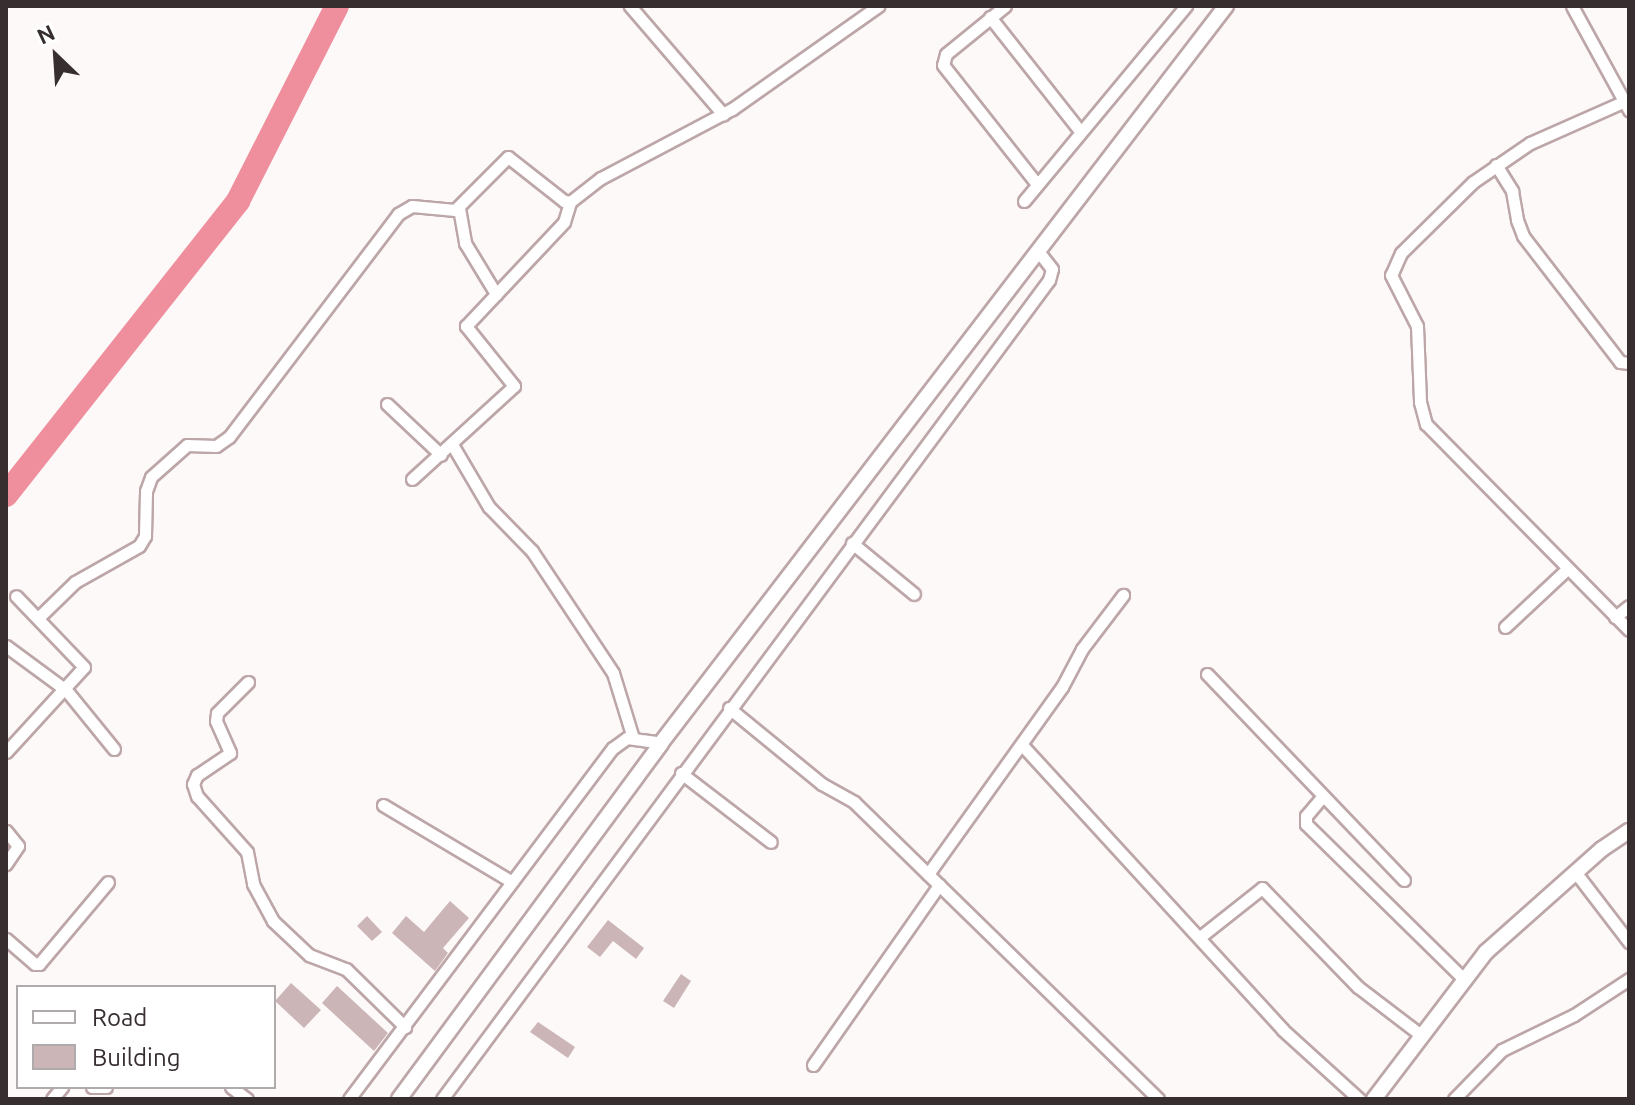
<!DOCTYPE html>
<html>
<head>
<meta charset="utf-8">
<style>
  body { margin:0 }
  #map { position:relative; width:1635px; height:1105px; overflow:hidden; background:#fef9f9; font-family:Ubuntu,sans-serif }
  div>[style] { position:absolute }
  .river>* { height:24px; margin:-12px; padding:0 12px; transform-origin:12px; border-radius:12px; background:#ef8f9d }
  .building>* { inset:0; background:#ccb5b7 }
  .roads { filter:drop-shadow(2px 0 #bda6a8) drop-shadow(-2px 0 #bda6a8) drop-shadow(0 2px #bda6a8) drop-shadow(0 -2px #bda6a8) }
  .minor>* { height:11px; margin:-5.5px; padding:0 5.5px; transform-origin:5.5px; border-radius:5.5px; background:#fff }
  .tertiary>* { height:14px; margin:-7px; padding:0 7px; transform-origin:7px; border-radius:7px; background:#fff }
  span { translate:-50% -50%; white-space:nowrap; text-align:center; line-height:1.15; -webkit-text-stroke:7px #fff; paint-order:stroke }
  .frame { position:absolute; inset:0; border:8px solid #372e2f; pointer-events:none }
  .legend { position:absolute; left:16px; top:985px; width:260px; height:104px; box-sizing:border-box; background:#fff; border:2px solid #afabac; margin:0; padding:10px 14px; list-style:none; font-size:24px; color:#372e2f }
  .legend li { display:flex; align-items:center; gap:16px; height:40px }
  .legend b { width:40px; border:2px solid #afabac }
  .north { position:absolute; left:16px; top:16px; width:80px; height:80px; -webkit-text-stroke:6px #fff; paint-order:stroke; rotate:335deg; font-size:22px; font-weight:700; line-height:32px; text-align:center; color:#372e2f }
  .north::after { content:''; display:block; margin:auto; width:28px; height:36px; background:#372e2f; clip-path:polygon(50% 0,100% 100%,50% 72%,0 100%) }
</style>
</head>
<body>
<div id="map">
  <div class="river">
    <div style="left:6px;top:495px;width:375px;rotate:-51.7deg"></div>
    <div style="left:238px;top:201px;width:219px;rotate:-63.1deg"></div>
  </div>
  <div class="building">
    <div style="clip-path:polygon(450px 901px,469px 918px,443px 948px,448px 953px,435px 971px,392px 933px,406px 916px,424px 932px)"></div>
    <div style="clip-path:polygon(367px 916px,382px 932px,372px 941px,357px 926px)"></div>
    <div style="clip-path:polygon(608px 920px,644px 948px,636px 959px,613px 941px,600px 957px,587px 947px)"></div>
    <div style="clip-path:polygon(681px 974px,691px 981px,674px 1008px,663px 1001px)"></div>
    <div style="clip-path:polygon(291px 983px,321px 1010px,304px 1028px,275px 1001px)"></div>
    <div style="clip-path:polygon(337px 986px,388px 1033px,374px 1051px,322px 1003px)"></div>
    <div style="clip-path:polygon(538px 1022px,575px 1047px,568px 1058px,530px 1032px)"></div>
  </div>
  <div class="roads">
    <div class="minor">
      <div style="left:630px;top:6px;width:143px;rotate:49.3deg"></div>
      <div style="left:1005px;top:6px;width:76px;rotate:140.9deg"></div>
      <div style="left:946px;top:54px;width:11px;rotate:105deg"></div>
      <div style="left:943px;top:65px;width:152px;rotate:51.7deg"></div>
      <div style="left:1572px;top:6px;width:119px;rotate:61.3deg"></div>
      <div style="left:990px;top:17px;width:145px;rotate:51.7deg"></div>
      <div style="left:1625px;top:101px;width:104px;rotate:156.1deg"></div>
      <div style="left:1530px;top:143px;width:69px;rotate:145.6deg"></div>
      <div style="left:1473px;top:182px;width:101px;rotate:135.4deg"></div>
      <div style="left:1401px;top:253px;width:24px;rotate:114deg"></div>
      <div style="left:1391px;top:275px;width:57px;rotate:63deg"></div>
      <div style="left:1417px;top:326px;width:76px;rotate:87.7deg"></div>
      <div style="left:1420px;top:402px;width:23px;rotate:75deg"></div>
      <div style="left:1426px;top:424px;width:289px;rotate:45.4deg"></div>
      <div style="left:1496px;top:165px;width:31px;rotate:58deg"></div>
      <div style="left:1512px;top:191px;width:29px;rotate:80deg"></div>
      <div style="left:1517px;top:220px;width:17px;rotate:69deg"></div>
      <div style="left:1523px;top:236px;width:159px;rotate:52.4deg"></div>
      <div style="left:1620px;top:362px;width:9px;rotate:6deg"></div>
      <div style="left:1024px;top:201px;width:254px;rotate:-50.3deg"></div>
      <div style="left:459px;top:208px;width:36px;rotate:80deg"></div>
      <div style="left:465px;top:243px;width:60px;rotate:58.7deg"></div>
      <div style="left:387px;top:404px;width:74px;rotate:43.4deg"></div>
      <div style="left:453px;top:446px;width:71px;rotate:59.5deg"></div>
      <div style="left:489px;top:507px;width:62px;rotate:45.7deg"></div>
      <div style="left:532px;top:551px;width:146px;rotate:56.4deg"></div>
      <div style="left:613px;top:673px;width:68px;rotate:72.9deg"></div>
      <div style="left:412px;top:479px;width:138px;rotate:-42.4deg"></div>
      <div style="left:514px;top:386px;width:77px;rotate:-128.7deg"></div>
      <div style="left:466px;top:326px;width:143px;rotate:-46.7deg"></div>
      <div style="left:564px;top:222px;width:21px;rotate:-73deg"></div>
      <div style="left:852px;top:543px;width:80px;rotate:39.4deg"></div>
      <div style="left:1615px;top:617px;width:18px;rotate:-38deg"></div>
      <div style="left:38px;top:618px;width:52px;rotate:-44.2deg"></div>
      <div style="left:75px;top:582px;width:73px;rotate:-29.4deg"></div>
      <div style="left:139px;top:546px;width:12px;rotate:-59deg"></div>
      <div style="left:145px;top:536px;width:45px;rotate:-88.7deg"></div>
      <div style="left:146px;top:491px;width:15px;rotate:-70deg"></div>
      <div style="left:151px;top:477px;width:48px;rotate:-41.6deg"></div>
      <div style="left:187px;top:445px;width:29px;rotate:2deg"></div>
      <div style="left:216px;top:446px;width:16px;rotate:-35deg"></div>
      <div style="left:229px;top:437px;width:280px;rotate:-52.8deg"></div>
      <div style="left:398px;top:214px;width:16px;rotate:-30deg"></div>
      <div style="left:412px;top:206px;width:43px;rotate:5.3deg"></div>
      <div style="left:455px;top:210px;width:75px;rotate:-45deg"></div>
      <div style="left:508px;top:157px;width:71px;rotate:38.2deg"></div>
      <div style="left:564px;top:201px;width:6px;rotate:9deg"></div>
      <div style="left:570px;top:202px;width:39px;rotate:-38deg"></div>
      <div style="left:601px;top:178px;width:148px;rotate:-27.8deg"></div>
      <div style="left:732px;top:109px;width:179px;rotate:-35.2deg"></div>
      <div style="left:1505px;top:627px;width:85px;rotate:-43.1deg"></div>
      <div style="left:6px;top:646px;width:74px;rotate:36.3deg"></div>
      <div style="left:66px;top:690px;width:76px;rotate:50.9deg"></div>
      <div style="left:1207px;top:674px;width:285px;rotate:46.3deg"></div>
      <div style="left:248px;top:682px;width:44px;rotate:135deg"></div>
      <div style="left:217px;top:713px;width:8px;rotate:97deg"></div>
      <div style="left:216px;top:721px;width:35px;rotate:66deg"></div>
      <div style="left:230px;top:753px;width:40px;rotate:146deg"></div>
      <div style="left:197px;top:775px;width:10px;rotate:114deg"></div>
      <div style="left:193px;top:784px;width:13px;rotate:72deg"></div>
      <div style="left:197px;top:796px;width:75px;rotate:48.2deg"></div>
      <div style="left:247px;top:852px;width:33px;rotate:79deg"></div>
      <div style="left:253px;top:884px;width:42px;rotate:61.6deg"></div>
      <div style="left:273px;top:921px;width:50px;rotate:43.4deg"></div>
      <div style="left:309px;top:955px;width:40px;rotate:21deg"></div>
      <div style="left:346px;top:969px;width:83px;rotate:44.5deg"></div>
      <div style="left:729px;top:708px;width:120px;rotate:39.3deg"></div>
      <div style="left:822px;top:784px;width:37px;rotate:29deg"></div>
      <div style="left:854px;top:802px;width:425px;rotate:44.3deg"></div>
      <div style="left:1022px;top:745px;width:386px;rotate:47.5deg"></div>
      <div style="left:1283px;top:1030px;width:103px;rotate:42.2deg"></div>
      <div style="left:6px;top:752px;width:115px;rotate:-47.5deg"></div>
      <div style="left:84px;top:667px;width:98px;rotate:-133.8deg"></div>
      <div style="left:681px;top:773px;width:113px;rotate:37.5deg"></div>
      <div style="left:1322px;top:797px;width:25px;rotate:130deg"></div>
      <div style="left:1306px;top:816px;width:8px;rotate:90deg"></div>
      <div style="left:1306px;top:824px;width:223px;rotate:44.5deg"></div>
      <div style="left:383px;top:805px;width:150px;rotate:30.8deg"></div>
      <div style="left:6px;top:831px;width:19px;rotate:51deg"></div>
      <div style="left:18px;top:846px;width:22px;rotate:124deg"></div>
      <div style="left:1576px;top:873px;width:87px;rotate:52.5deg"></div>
      <div style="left:928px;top:874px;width:230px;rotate:-54.4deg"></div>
      <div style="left:1062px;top:687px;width:43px;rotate:-62.2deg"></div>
      <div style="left:1082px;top:649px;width:68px;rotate:-52.8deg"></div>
      <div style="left:1200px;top:937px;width:79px;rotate:-38.3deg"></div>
      <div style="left:1262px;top:888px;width:138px;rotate:45.9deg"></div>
      <div style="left:1358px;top:987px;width:81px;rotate:37.4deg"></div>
      <div style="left:6px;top:939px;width:38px;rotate:41deg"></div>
      <div style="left:35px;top:964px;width:4px"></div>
      <div style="left:39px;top:964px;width:107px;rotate:-49.9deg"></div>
      <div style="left:813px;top:1065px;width:220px;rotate:-55deg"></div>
      <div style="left:92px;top:1087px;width:14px"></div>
      <div style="left:231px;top:1087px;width:20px;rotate:37deg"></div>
      <div style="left:52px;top:1099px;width:16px;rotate:-50deg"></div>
      <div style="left:349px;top:1099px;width:439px;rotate:-53.1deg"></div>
      <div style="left:613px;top:748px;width:17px;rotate:-36deg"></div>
      <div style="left:627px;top:738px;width:34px;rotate:8deg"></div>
      <div style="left:442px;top:1099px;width:1019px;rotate:-53.46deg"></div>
      <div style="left:1049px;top:280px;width:11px;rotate:-75deg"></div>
      <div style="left:1052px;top:269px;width:23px;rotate:-128deg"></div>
      <div style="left:1454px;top:1099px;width:69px;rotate:-45.6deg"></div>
      <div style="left:1502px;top:1050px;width:80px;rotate:-25.9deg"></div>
      <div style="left:1574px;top:1015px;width:66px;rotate:-33.2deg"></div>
    </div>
    <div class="tertiary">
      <div style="left:399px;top:1099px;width:442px;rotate:-53.6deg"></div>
      <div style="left:661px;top:743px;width:929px;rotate:-52.53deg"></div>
      <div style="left:1374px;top:1099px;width:185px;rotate:-52.7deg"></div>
      <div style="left:1486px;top:952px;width:155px;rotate:-41.6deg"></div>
      <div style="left:1602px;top:849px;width:32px;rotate:-34deg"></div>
    </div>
  </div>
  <div class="frame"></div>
  <ul class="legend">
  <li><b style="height:10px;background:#fff"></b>Road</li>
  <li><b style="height:22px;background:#ccb5b7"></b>Building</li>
  </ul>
  <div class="north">N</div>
</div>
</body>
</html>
